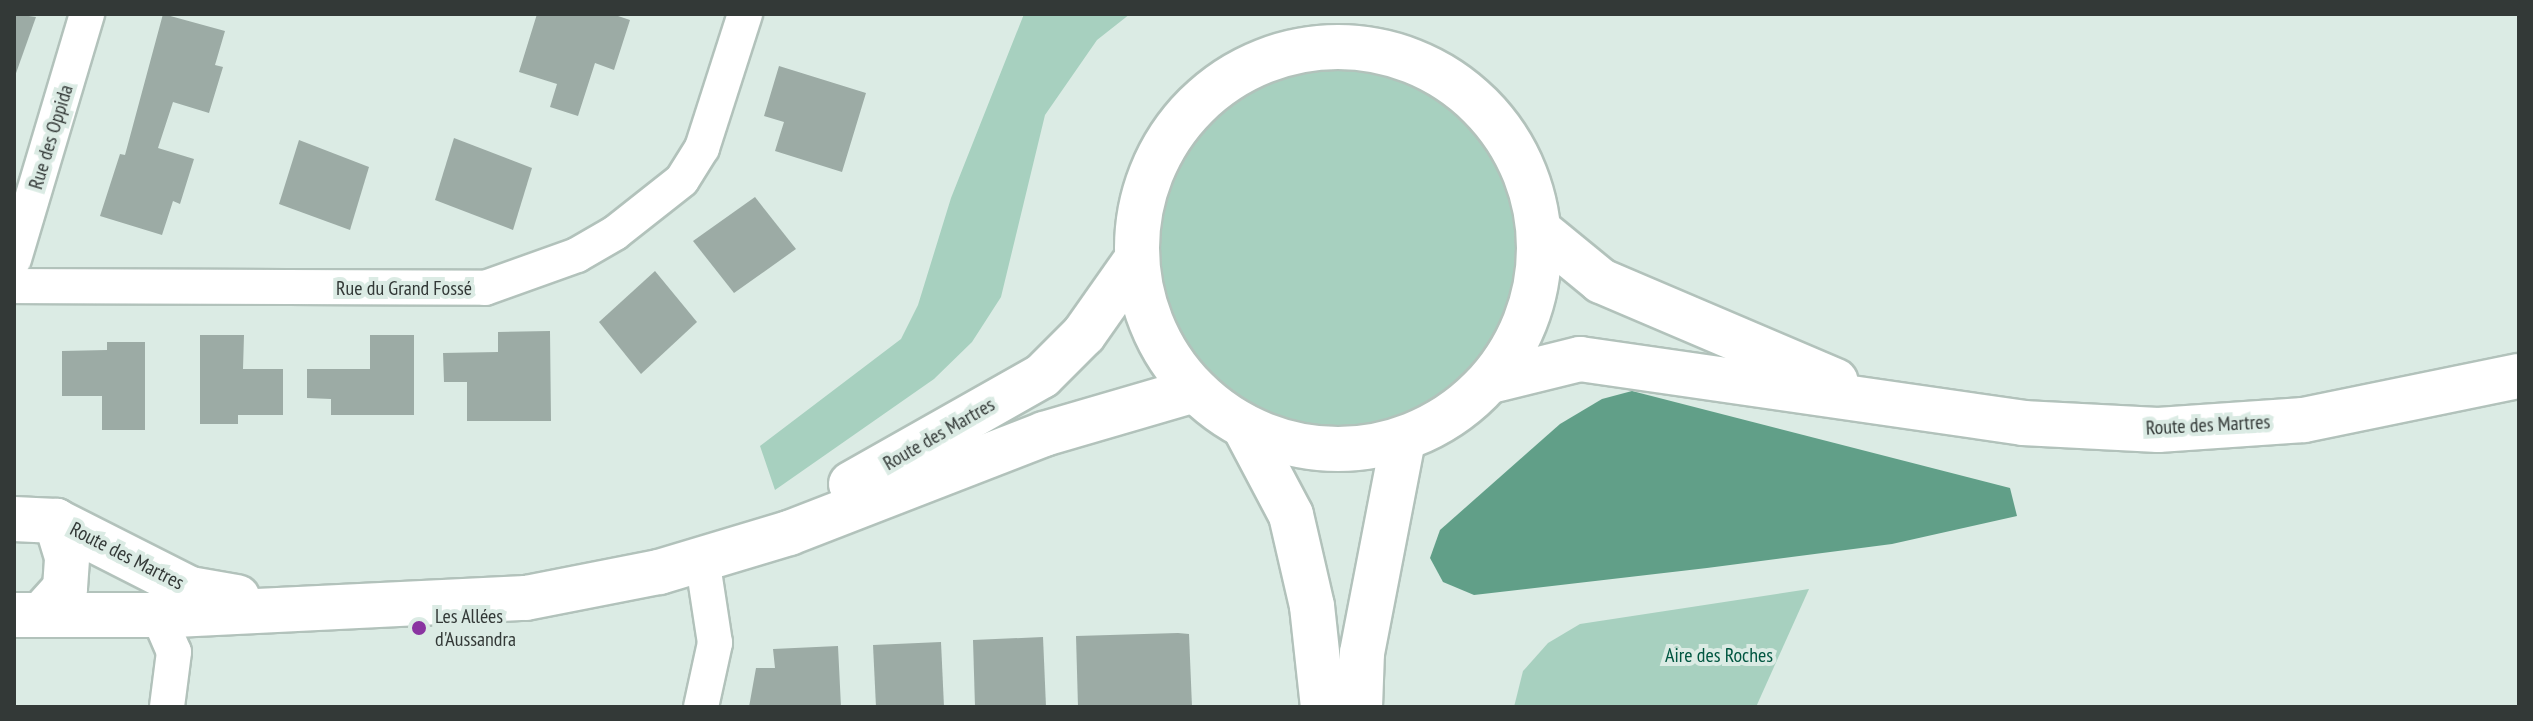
<!DOCTYPE html>
<html>
<head>
<meta charset="utf-8">
<style>
  body { margin:0 }
  #map { position:relative; width:2533px; height:721px; overflow:hidden; background:#dbebe4; font-family:"PT Sans Narrow",sans-serif }
  div>[style] { position:absolute }
  .green>* { inset:0; background:#a7d0bf }
  .round { border-radius:50% }
  .water>* { inset:0; background:#619f88 }
  .building>* { inset:0; background:#9caba5 }
  .roads { filter:drop-shadow(2px 0 #b2c2bb) drop-shadow(-2px 0 #b2c2bb) drop-shadow(0 2px #b2c2bb) drop-shadow(0 -2px #b2c2bb) }
  .street>* { height:34px; margin:-17px; padding:0 17px; transform-origin:17px; border-radius:17px; background:#fff }
  .secondary>* { height:44px; margin:-22px; padding:0 22px; transform-origin:22px; border-radius:22px; background:#fff }
  .secondary>.ring { margin:-22px; padding:0; box-sizing:content-box; background:none; border:44px solid #fff; border-radius:50% }
  .dots>* { width:22px; height:22px; translate:-50% -50%; box-sizing:border-box; border:4px solid #dbebe4; border-radius:50% }
  span { translate:-50% -50%; white-space:nowrap; text-align:center; line-height:1.15; -webkit-text-stroke:8px #dbebe4; paint-order:stroke }
  .street-label { font-size:20px; color:#333937 }
  .poi-label { font-size:20px; color:#333937 }
  .left { translate:0 -50%; text-align:left }
  .park-label { font-size:20px; color:#005640 }
  .frame { position:absolute; inset:0; border:16px solid #333937; pointer-events:none }
</style>
</head>
<body>
<div id="map">
  <div class="green">
    <div style="clip-path:polygon(1024px 14px,1130px 14px,1097px 40px,1045px 115px,1001px 297px,972px 342px,934px 379px,775px 490px,760px 446px,901px 339px,918px 305px,951px 198px)"></div>
    <div class="round" style="left:1137px;top:47px;width:402px;height:402px"></div>
    <div style="clip-path:polygon(1809px 589px,1756px 707px,1514px 707px,1523px 671px,1548px 643px,1580px 624px)"></div>
  </div>
  <div class="water">
    <div style="clip-path:polygon(1632px 391px,2010px 488px,2017px 516px,1892px 544px,1707px 568px,1474px 595px,1443px 582px,1430px 558px,1440px 530px,1560px 424px,1602px 399px)"></div>
  </div>
  <div class="building">
    <div style="clip-path:polygon(14px 14px,36px 17px,15px 76px,14px 76px)"></div>
    <div style="clip-path:polygon(163px 14px,225px 31px,215px 65px,223px 67px,209px 113px,173px 102px,158px 148px,194px 159px,180px 204px,173px 201px,162px 235px,100px 216px,120px 154px,125px 155px)"></div>
    <div style="clip-path:polygon(537px 14px,612px 14px,630px 20px,614px 70px,595px 63px,578px 116px,550px 107px,557px 84px,519px 72px)"></div>
    <div style="clip-path:polygon(779px 66px,866px 93px,842px 172px,775px 151px,784px 122px,764px 116px)"></div>
    <div style="clip-path:polygon(454px 138px,532px 168px,513px 230px,435px 200px)"></div>
    <div style="clip-path:polygon(299px 140px,369px 167px,350px 230px,279px 204px)"></div>
    <div style="clip-path:polygon(755px 197px,796px 249px,734px 293px,693px 241px)"></div>
    <div style="clip-path:polygon(655px 271px,697px 322px,641px 374px,599px 322px)"></div>
    <div style="clip-path:polygon(550px 331px,551px 421px,467px 421px,467px 382px,444px 382px,443px 353px,498px 352px,498px 332px)"></div>
    <div style="clip-path:polygon(200px 335px,244px 335px,243px 369px,283px 369px,283px 415px,238px 415px,238px 424px,200px 424px)"></div>
    <div style="clip-path:polygon(370px 335px,414px 335px,414px 415px,331px 415px,331px 399px,307px 398px,307px 369px,370px 369px)"></div>
    <div style="clip-path:polygon(107px 342px,145px 342px,145px 430px,102px 430px,102px 396px,62px 396px,62px 351px,107px 350px)"></div>
    <div style="clip-path:polygon(1178px 633px,1189px 634px,1192px 707px,1078px 707px,1076px 636px)"></div>
    <div style="clip-path:polygon(1043px 637px,1046px 707px,975px 707px,973px 640px)"></div>
    <div style="clip-path:polygon(941px 642px,944px 707px,876px 707px,873px 645px)"></div>
    <div style="clip-path:polygon(838px 646px,841px 707px,749px 707px,756px 668px,775px 668px,773px 649px)"></div>
  </div>
  <div class="roads">
    <div class="street">
      <div style="left:14px;top:259px;width:256px;rotate:-73.4deg"></div>
      <div style="left:14px;top:286px;width:471px;rotate:0.2deg"></div>
      <div style="left:485px;top:288px;width:98px;rotate:-19.7deg"></div>
      <div style="left:577px;top:255px;width:44px;rotate:-30.1deg"></div>
      <div style="left:615px;top:233px;width:85px;rotate:-38.3deg"></div>
      <div style="left:682px;top:180px;width:38px;rotate:-58deg"></div>
      <div style="left:702px;top:148px;width:141px;rotate:-72.2deg"></div>
      <div style="left:158px;top:615px;width:40px;rotate:66.6deg"></div>
      <div style="left:174px;top:652px;width:55px;rotate:97.3deg"></div>
      <div style="left:701px;top:707px;width:66px;rotate:-77.7deg"></div>
      <div style="left:715px;top:643px;width:86px;rotate:-98.7deg"></div>
    </div>
    <div class="secondary">
      <div class="ring" style="left:1137px;top:47px;width:358px;height:358px"></div>
      <div style="left:1540px;top:231px;width:79px;rotate:39.3deg"></div>
      <div style="left:1601px;top:281px;width:255px;rotate:23.1deg"></div>
      <div style="left:1491px;top:381px;width:92px;rotate:-13.9deg"></div>
      <div style="left:1580px;top:359px;width:448px;rotate:8.2deg"></div>
      <div style="left:2023px;top:423px;width:135px;rotate:3deg"></div>
      <div style="left:2158px;top:430px;width:146px;rotate:-3.9deg"></div>
      <div style="left:2304px;top:420px;width:219px;rotate:-11.6deg"></div>
      <div style="left:1245px;top:428px;width:98px;rotate:62.1deg"></div>
      <div style="left:1291px;top:515px;width:93px;rotate:77deg"></div>
      <div style="left:1312px;top:606px;width:102px;rotate:83.8deg"></div>
      <div style="left:851px;top:484px;width:219px;rotate:-29.5deg"></div>
      <div style="left:1042px;top:376px;width:59px;rotate:-45deg"></div>
      <div style="left:1084px;top:334px;width:90px;rotate:-54.9deg"></div>
      <div style="left:14px;top:519px;width:42px;rotate:2.7deg"></div>
      <div style="left:56px;top:521px;width:150px;rotate:26.9deg"></div>
      <div style="left:190px;top:589px;width:48px;rotate:9.7deg"></div>
      <div style="left:14px;top:615px;width:161px"></div>
      <div style="left:175px;top:615px;width:351px;rotate:-2.8deg"></div>
      <div style="left:526px;top:598px;width:136px;rotate:-11.1deg"></div>
      <div style="left:659px;top:572px;width:136px;rotate:-16.7deg"></div>
      <div style="left:789px;top:533px;width:274px;rotate:-21.2deg"></div>
      <div style="left:1044px;top:434px;width:156px;rotate:-16.3deg"></div>
      <div style="left:41px;top:615px;width:36px;rotate:-48deg"></div>
      <div style="left:65px;top:588px;width:31px;rotate:-86deg"></div>
      <div style="left:67px;top:557px;width:38px;rotate:-107deg"></div>
      <div style="left:1360px;top:707px;width:54px;rotate:-87.9deg"></div>
      <div style="left:1362px;top:653px;width:217px;rotate:-79.1deg"></div>
    </div>
  </div>
  <div class="dots">
    <div style="left:419px;top:628px;background:#8a34a1"></div>
  </div>
  <div class="street-label">
    <span style="left:51px;top:137px;rotate:-73deg">Rue des Oppida</span>
    <span style="left:404px;top:288px">Rue du Grand Fossé</span>
    <span style="left:2208px;top:425px;rotate:-3deg">Route des Martres</span>
    <span style="left:939px;top:434px;rotate:-30deg">Route des Martres</span>
    <span style="left:127px;top:556px;rotate:27deg">Route des Martres</span>
  </div>
  <div class="poi-label">
    <span class="left" style="left:435px;top:628px">Les Allées<br>d'Aussandra</span>
  </div>
  <div class="park-label">
    <span style="left:1719px;top:655px">Aire des Roches</span>
  </div>
  <div class="frame"></div>
</div>
</body>
</html>
